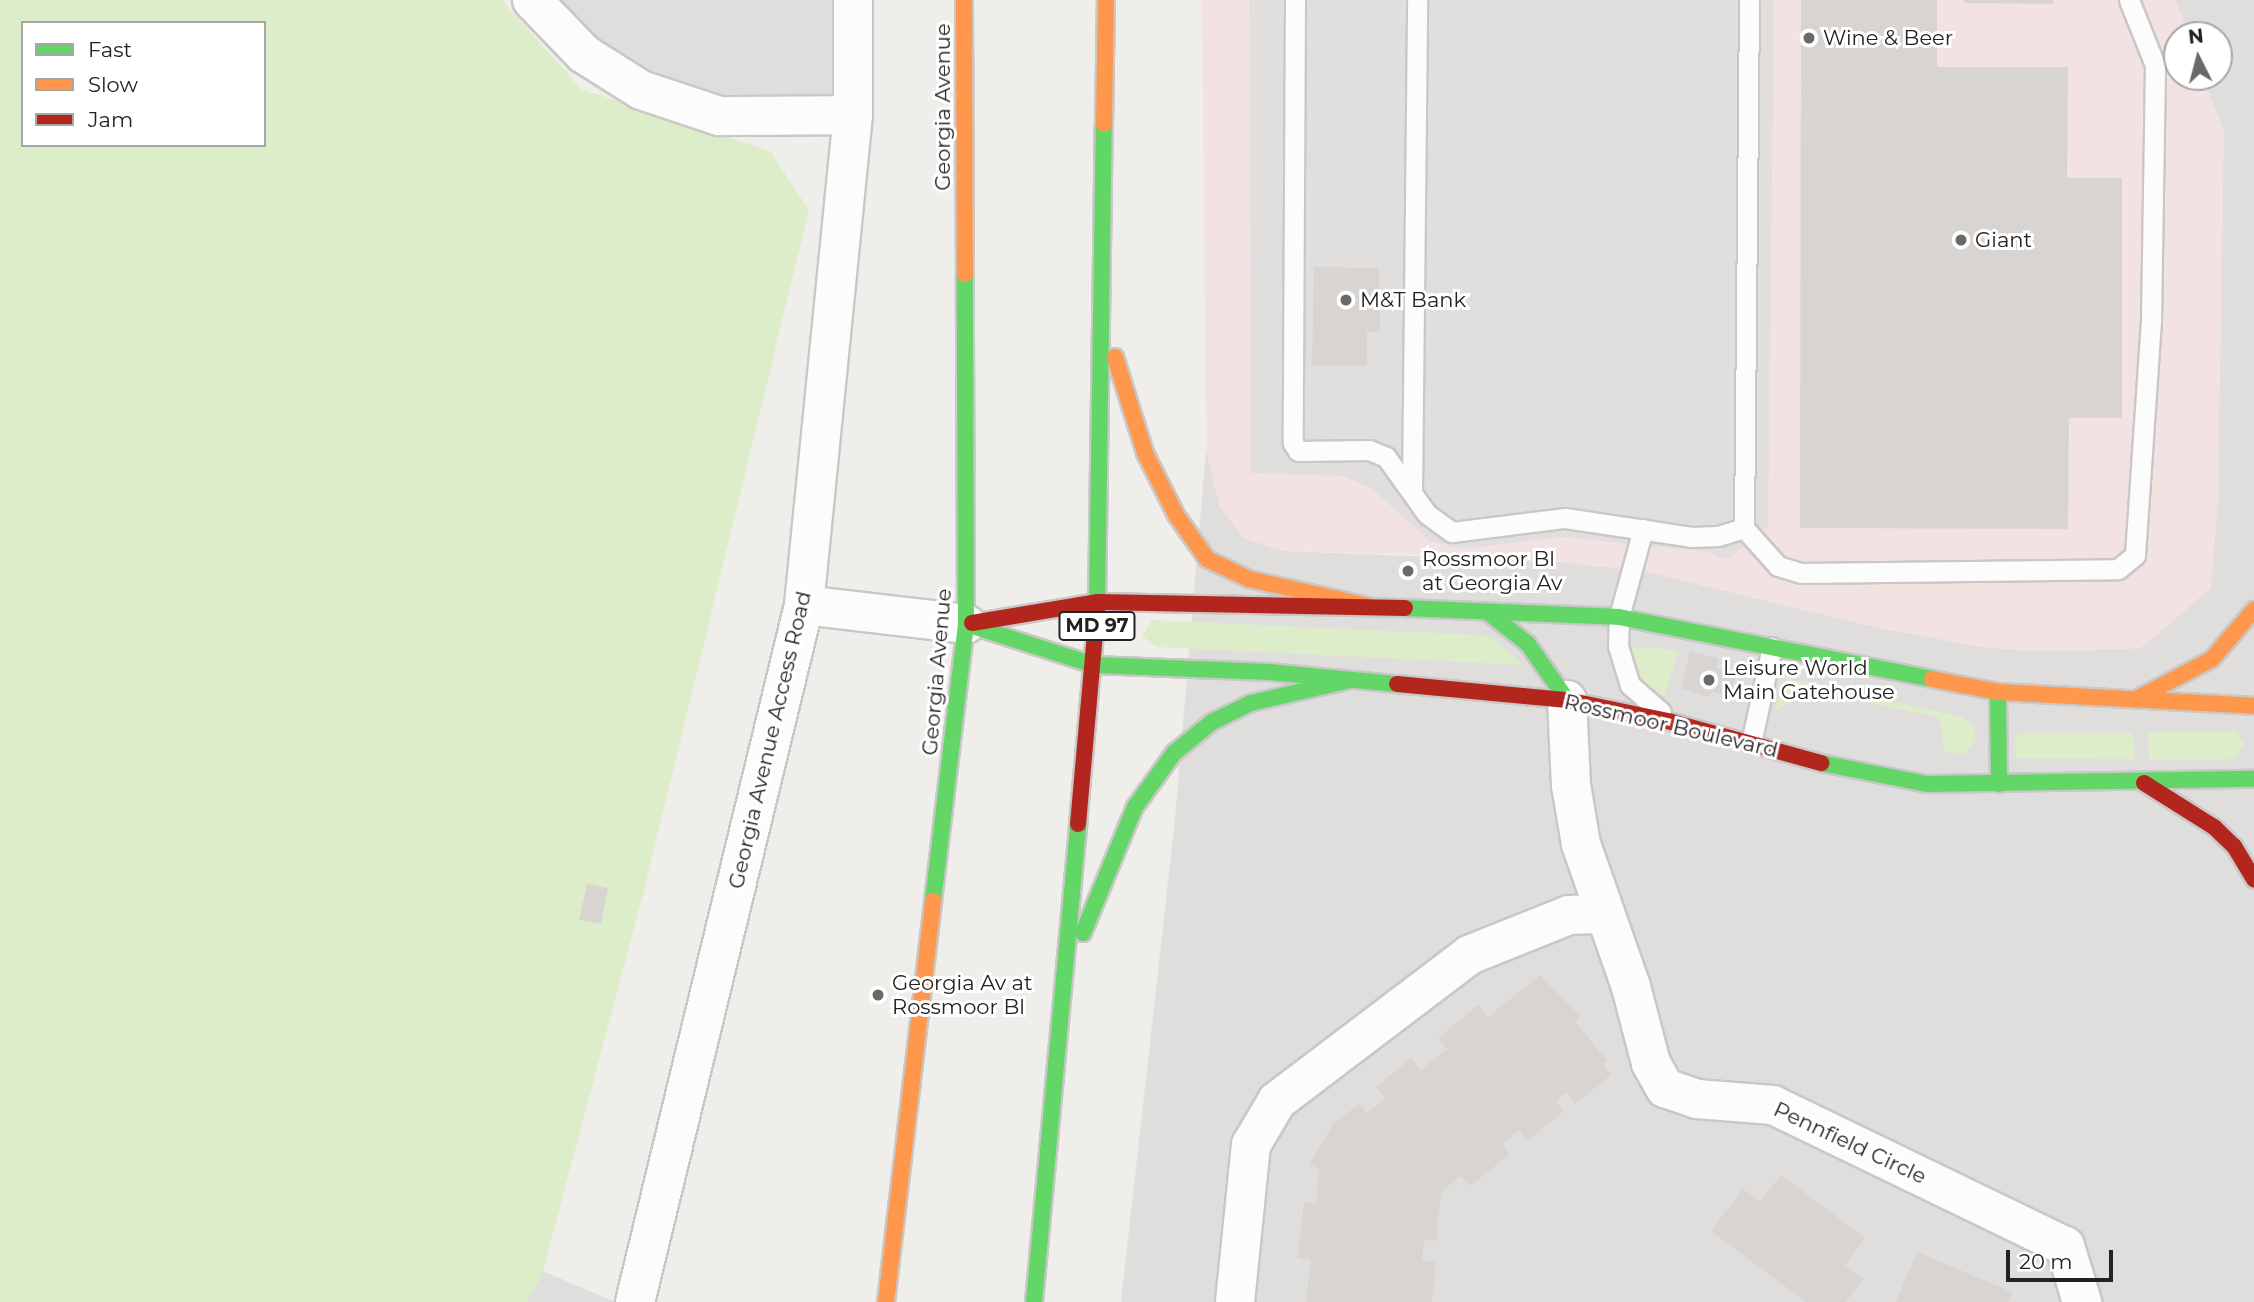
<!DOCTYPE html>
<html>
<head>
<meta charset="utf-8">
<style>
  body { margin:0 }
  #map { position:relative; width:2254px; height:1302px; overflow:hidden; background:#f0eeeb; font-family:Montserrat,sans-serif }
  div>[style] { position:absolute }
  .residential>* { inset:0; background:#dfdedc }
  .commercial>* { inset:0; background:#f2e2e1 }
  .grass>* { inset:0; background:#deedc9 }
  .parking>* { inset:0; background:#e0dfde }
  .building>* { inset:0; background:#d7d4d2 }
  .roads { filter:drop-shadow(2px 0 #c9c8c7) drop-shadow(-2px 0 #c9c8c7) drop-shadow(0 2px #c9c8c7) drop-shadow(0 -2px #c9c8c7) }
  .lane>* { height:19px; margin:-9.5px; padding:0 9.5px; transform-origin:9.5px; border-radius:9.5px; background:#fdfcfc }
  .street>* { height:38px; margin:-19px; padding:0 19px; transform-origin:19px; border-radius:19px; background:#fdfcfc }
  .fast>* { height:16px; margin:-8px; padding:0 8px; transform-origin:8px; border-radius:8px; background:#63d668 }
  .slow>* { height:16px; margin:-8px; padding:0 8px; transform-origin:8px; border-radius:8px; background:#ff974d }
  .jam>* { height:16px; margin:-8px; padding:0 8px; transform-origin:8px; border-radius:8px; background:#b3261e }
  .dots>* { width:19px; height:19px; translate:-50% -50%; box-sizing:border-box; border:4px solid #fff; border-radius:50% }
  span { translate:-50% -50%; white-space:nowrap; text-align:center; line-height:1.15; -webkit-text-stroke:6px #fff; paint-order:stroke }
  .shield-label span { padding:2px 5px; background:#fff; border:2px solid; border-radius:5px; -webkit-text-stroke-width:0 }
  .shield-label { font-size:19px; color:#222; font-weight:700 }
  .poi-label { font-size:21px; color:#222 }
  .left { translate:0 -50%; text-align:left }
  .street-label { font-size:21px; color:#222 }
  .legend { position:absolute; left:21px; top:21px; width:245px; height:126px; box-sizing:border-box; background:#fff; border:2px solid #a7a7a7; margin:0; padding:9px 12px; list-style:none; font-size:21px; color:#222 }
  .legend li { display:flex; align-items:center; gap:14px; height:35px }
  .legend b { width:35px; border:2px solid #a7a7a7 }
  .north { position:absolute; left:2163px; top:21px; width:70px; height:70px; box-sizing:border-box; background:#fff; border:2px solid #a7a7a7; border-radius:50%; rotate:354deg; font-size:19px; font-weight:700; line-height:28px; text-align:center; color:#222 }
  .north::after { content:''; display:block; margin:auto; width:24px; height:32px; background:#6a6968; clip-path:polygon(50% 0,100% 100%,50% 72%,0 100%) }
  .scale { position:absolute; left:2006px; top:1250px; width:107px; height:32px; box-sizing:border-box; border:4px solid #222; border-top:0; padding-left:9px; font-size:21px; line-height:24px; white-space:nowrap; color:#222; -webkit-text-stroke:5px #fff; paint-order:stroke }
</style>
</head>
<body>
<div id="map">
  <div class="residential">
    <div style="clip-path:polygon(532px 0,853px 0,853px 115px,719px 116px)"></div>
    <div style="clip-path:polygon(2176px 0,2254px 0,2254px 1302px,1121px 1302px,1175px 819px,1206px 449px,1220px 507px,1283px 551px,1562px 562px,1648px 572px,1875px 627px,1982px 647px,2041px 651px,2141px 648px,2224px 133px,2203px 77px,2219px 77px,2219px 35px,2188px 35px)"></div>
    <div style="clip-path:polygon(543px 1271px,615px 1302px,527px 1302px)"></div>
  </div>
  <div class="commercial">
    <div style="clip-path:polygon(1202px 0,2176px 0,2188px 35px,2177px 35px,2177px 77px,2203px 77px,2224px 133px,2218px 504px,2211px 588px,2141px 648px,2041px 651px,1982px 647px,1875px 627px,1648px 572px,1523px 558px,1283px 551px,1243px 538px,1220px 507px,1206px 449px)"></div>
  </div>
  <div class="grass">
    <div style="clip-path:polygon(evenodd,0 0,502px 0,581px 89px,770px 151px,809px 210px,644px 891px,543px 1271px,527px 1302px,0 1302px,0 0,23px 23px,264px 23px,264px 145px,23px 145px,23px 23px)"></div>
    <div style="clip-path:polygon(1152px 620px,1480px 635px,1494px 638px,1523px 665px,1156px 647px,1142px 636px)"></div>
    <div style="clip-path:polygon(1633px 647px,1678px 650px,1665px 696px,1639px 679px,1630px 656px)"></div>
    <div style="clip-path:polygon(1786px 678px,1962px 717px,1973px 725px,1976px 740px,1965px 754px,1944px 752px,1940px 718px,1816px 691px,1775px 710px)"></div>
    <div style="clip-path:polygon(2148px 732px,2237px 732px,2244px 744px,2234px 759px,2149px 760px)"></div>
    <div style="clip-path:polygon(2020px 733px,2133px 733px,2135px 759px,2016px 758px,2015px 736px)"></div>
  </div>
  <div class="parking">
    <div style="clip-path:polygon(1249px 0,1774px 0,1768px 526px,1726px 560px,1708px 552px,1562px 537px,1462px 549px,1430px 541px,1372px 489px,1343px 476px,1251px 473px)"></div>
  </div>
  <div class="building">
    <div style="clip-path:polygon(1801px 0,1937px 0,1937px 67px,2068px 67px,2067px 178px,2122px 178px,2122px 418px,2069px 418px,2068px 529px,1800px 528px)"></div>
    <div style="clip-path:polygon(1964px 0,2053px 0,2053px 4px,1964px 3px)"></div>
    <div style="clip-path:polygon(1314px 267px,1379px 268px,1380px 332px,1367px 332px,1367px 366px,1312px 365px)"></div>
    <div style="clip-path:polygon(1690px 652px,1718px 658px,1716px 668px,1737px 672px,1730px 696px,1711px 692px,1709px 697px,1681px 688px)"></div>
    <div style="clip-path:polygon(587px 884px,608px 888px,601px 924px,579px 920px)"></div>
    <div style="clip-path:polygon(1540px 975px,1580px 1017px,1575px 1021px,1607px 1061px,1603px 1064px,1611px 1075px,1575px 1104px,1566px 1092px,1556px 1101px,1564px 1111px,1527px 1141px,1519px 1130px,1502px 1144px,1510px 1154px,1470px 1186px,1461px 1176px,1441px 1192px,1436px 1241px,1424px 1240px,1422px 1261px,1436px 1262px,1432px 1302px,1306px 1302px,1311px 1260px,1297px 1258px,1304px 1202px,1316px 1203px,1319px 1170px,1310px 1164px,1333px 1124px,1359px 1104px,1367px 1113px,1386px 1098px,1376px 1087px,1411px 1058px,1421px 1070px,1447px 1049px,1438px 1038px,1478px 1005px,1488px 1017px)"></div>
    <div style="clip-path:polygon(1781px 1175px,1865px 1238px,1845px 1265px,1863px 1279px,1846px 1302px,1806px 1302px,1711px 1231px,1743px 1189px,1760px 1202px)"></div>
    <div style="clip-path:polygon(1917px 1252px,2012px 1292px,2008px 1302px,1896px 1302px)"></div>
  </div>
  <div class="roads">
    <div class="lane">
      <div style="left:1295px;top:0;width:443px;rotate:90.3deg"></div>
      <div style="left:1293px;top:443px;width:9px;rotate:58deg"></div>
      <div style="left:1298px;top:451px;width:71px;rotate:-0.8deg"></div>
      <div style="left:1369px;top:450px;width:18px;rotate:22deg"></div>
      <div style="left:1386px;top:457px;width:70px;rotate:54.3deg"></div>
      <div style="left:1427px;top:514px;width:31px;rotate:36deg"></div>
      <div style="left:1452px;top:532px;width:114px;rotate:-7.1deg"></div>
      <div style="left:1565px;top:518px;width:128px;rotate:8.5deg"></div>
      <div style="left:1692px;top:537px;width:26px;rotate:-2deg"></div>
      <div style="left:1718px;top:536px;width:27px;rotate:-17deg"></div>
      <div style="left:1749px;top:0;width:528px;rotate:90.54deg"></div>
      <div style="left:1744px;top:528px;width:51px;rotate:48.2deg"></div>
      <div style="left:1778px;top:566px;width:24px;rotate:17deg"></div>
      <div style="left:1801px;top:573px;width:317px;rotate:-0.7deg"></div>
      <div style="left:2118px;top:569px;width:22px;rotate:-39deg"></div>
      <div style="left:2135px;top:555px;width:235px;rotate:-86.1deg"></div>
      <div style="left:2151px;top:321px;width:256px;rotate:-89.1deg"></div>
      <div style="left:2155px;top:65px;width:70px;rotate:-111.8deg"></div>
      <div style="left:1412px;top:492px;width:492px;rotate:-89.4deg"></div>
      <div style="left:1643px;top:529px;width:91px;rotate:105.3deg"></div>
      <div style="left:1619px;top:617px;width:29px;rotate:92deg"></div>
      <div style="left:1618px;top:646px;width:41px;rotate:72.9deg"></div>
      <div style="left:1630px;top:685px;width:41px;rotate:41.1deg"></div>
      <div style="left:1751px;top:743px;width:98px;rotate:-77.7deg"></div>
    </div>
    <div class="street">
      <div style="left:532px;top:0;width:75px;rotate:46.1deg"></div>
      <div style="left:584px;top:54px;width:67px;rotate:32.3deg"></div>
      <div style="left:641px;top:90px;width:82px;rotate:18.4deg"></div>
      <div style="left:719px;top:116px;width:134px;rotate:-0.4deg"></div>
      <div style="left:804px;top:605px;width:163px;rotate:6.7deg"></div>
      <div style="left:1567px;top:700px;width:85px;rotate:87.3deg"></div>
      <div style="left:1571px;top:785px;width:60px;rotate:80.4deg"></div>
      <div style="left:1581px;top:844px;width:151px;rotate:70.7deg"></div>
      <div style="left:1631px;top:987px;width:79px;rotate:75.3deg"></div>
      <div style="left:1651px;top:1063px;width:29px;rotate:61deg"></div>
      <div style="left:1665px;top:1088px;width:34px;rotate:19deg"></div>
      <div style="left:1697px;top:1099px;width:76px;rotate:4.5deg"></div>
      <div style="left:1773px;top:1105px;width:324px;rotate:25.8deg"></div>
      <div style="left:2065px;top:1246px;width:59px;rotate:73.1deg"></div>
      <div style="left:635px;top:1302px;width:717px;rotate:-76.37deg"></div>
      <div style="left:804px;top:605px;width:492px;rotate:-84.3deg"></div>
      <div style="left:853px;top:115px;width:115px;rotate:-90deg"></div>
      <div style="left:1235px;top:1302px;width:158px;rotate:-84.2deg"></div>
      <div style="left:1251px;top:1145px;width:51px;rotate:-59.4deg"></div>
      <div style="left:1277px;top:1101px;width:241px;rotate:-37.2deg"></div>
      <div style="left:1469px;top:955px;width:108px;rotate:-21.8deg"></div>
      <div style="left:1569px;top:915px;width:34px;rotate:-2deg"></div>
    </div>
    <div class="fast">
      <div style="left:1405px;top:608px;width:214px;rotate:2.4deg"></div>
      <div style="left:1619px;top:617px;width:319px;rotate:11.2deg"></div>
      <div style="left:1097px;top:609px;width:485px;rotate:-89.2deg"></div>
      <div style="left:1490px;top:614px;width:48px;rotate:38.3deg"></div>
      <div style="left:1528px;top:644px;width:68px;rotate:55.1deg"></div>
      <div style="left:966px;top:624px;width:134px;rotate:17.8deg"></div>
      <div style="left:1094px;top:665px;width:175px;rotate:2.3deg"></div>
      <div style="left:1269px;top:672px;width:129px;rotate:5.4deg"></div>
      <div style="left:1998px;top:692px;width:92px;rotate:89.4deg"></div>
      <div style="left:1821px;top:763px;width:108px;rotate:11.2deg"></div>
      <div style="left:1927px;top:784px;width:327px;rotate:-0.9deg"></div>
      <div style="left:933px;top:901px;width:279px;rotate:-83.2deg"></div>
      <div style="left:966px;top:624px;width:350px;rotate:-90.2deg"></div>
      <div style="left:1083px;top:933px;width:136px;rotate:-67.6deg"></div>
      <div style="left:1135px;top:807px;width:67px;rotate:-54.2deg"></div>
      <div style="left:1174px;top:753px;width:49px;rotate:-39.2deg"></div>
      <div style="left:1212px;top:722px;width:43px;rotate:-26deg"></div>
      <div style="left:1251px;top:703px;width:103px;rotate:-13deg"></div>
      <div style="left:1034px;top:1302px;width:480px;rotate:-84.7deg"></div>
    </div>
    <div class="slow">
      <div style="left:964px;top:0;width:274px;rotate:89.8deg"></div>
      <div style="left:1104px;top:124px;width:124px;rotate:-89.1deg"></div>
      <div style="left:1115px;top:357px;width:101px;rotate:72.6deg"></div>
      <div style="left:1145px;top:453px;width:69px;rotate:63.4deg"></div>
      <div style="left:1176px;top:515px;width:54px;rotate:54.8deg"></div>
      <div style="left:1207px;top:559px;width:47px;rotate:25.5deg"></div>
      <div style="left:1249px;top:579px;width:122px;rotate:12.8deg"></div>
      <div style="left:1932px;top:679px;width:67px;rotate:11.1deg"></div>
      <div style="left:1998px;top:692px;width:256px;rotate:3.1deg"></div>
      <div style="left:2140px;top:697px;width:81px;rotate:-27.8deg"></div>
      <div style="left:2212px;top:659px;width:65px;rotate:-49.4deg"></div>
      <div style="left:886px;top:1302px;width:404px;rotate:-83.3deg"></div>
    </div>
    <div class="jam">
      <div style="left:972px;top:623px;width:128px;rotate:-9.5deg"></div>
      <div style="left:1098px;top:602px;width:307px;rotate:1.1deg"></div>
      <div style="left:1397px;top:684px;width:171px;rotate:5.4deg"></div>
      <div style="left:1567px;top:700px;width:107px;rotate:11.8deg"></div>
      <div style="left:1672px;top:722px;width:155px;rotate:15.4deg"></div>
      <div style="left:2144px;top:783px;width:83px;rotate:32.2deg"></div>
      <div style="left:2214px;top:827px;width:28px;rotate:44deg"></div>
      <div style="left:2234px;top:846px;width:39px;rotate:59deg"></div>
      <div style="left:1078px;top:824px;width:216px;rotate:-84.9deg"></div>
    </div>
  </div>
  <div class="dots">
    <div style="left:1809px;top:38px;background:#6a6968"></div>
    <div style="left:1961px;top:240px;background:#6a6968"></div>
    <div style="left:1346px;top:300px;background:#6a6968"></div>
    <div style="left:1408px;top:571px;background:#6a6968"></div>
    <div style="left:1709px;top:680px;background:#6a6968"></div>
    <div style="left:878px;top:995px;background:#6a6968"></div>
  </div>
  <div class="shield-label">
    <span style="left:1097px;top:626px">MD 97</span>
  </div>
  <div class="poi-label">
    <span class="left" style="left:1823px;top:38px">Wine &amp; Beer</span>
    <span class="left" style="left:1975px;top:240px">Giant</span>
    <span class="left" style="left:1360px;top:300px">M&amp;T Bank</span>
    <span class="left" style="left:1422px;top:571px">Rossmoor Bl<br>at Georgia Av</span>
    <span class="left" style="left:1723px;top:680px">Leisure World<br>Main Gatehouse</span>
    <span class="left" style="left:892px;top:995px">Georgia Av at<br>Rossmoor Bl</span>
  </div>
  <div class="street-label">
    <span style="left:943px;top:107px;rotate:-90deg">Georgia Avenue</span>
    <span style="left:937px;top:672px;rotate:-85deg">Georgia Avenue</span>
    <span style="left:1671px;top:726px;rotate:13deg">Rossmoor Boulevard</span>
    <span style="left:770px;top:740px;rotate:-77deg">Georgia Avenue Access Road</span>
    <span style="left:1850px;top:1143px;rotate:25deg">Pennfield Circle</span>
  </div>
  <ul class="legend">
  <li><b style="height:9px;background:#63d668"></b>Fast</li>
  <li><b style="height:9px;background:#ff974d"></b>Slow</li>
  <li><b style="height:9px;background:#b3261e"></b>Jam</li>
  </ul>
  <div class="north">N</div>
  <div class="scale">20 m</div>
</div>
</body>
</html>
